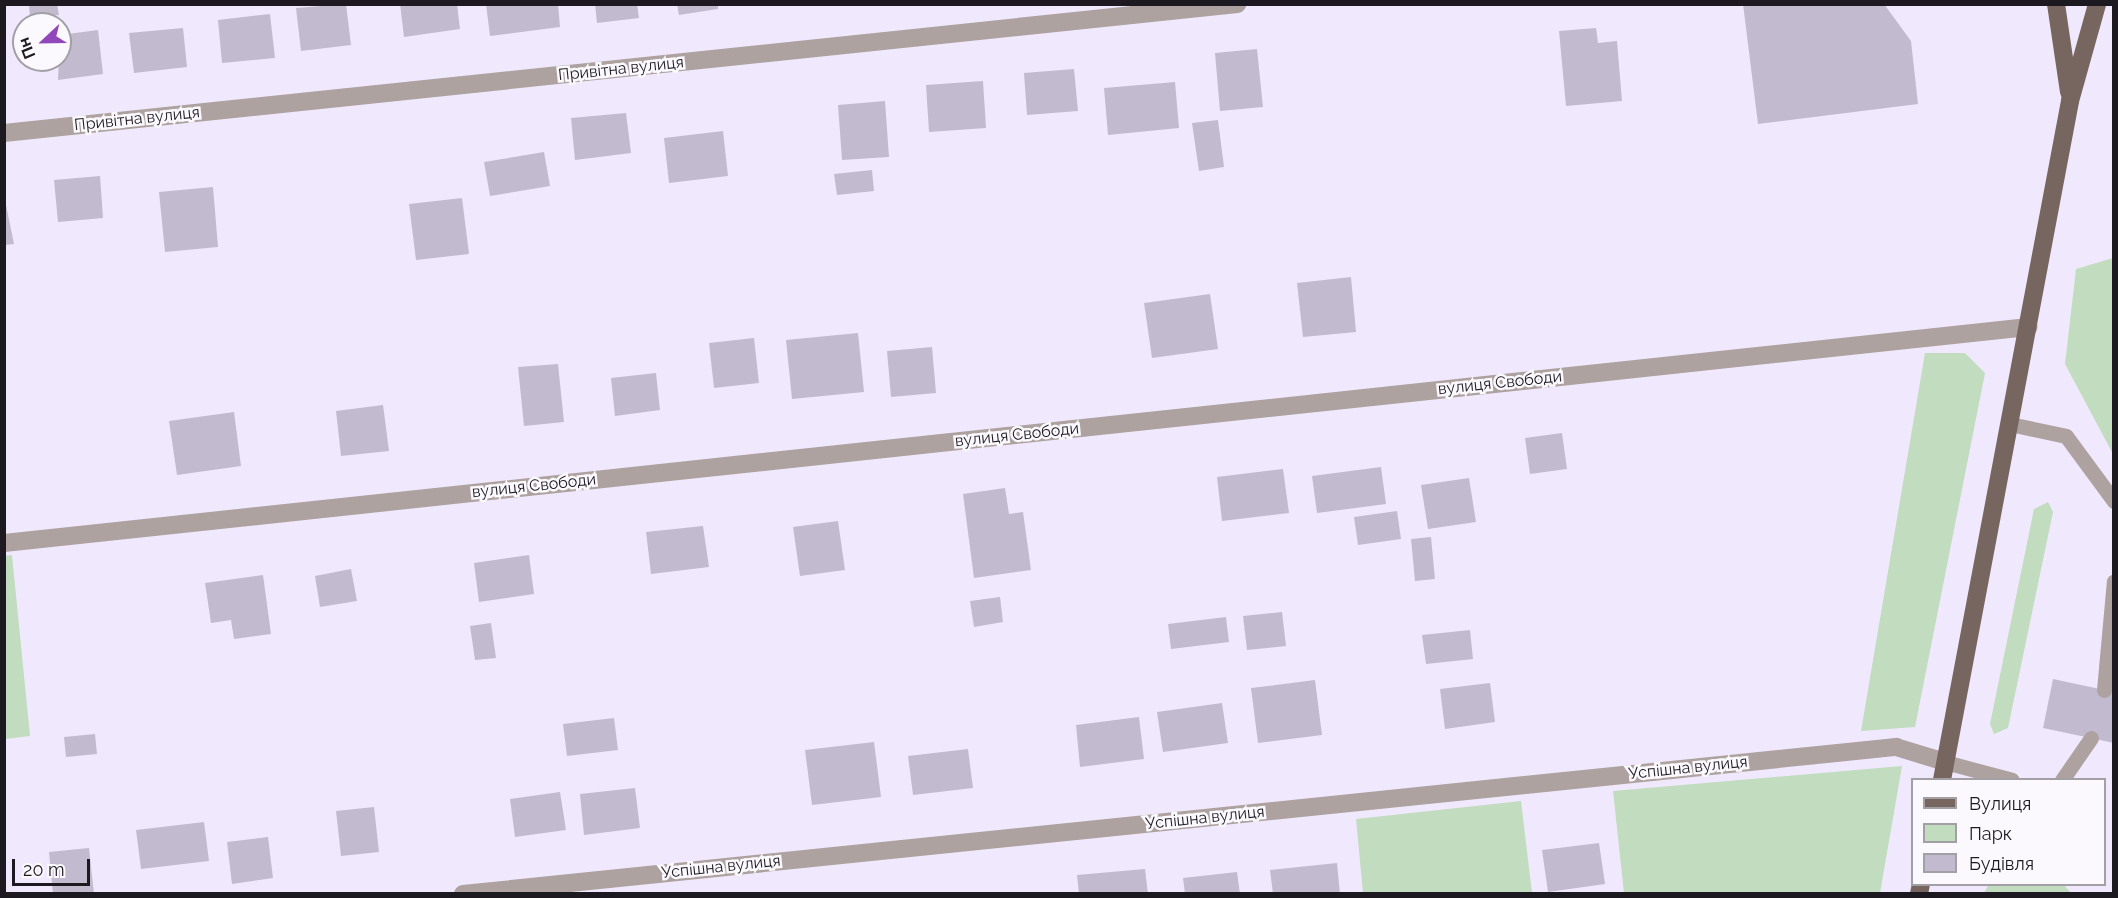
<!DOCTYPE html>
<html>
<head>
<meta charset="utf-8">
<style>
  body { margin:0 }
  #map { position:relative; width:2118px; height:898px; overflow:hidden; background:#f0e9fe; font-family:Raleway,sans-serif }
  div>[style] { position:absolute }
  .green>* { inset:0; background:#c1dcbe }
  .building>* { inset:0; background:#c2bbcf }
  .lane>* { height:15px; margin:-7.5px; padding:0 7.5px; transform-origin:7.5px; border-radius:7.5px; background:#ada29f }
  .street>* { height:18px; margin:-9px; padding:0 9px; transform-origin:9px; border-radius:9px; background:#ada29f }
  .primary>* { height:18px; margin:-9px; padding:0 9px; transform-origin:9px; border-radius:9px; background:#776560 }
  span { translate:-50% -50%; white-space:nowrap; text-align:center; line-height:1.15; -webkit-text-stroke:5px #fbf9fe; paint-order:stroke }
  .street-label { font-size:16px; color:#1c1920 }
  .frame { position:absolute; inset:0; border:6px solid #1c1920; pointer-events:none }
  .legend { position:absolute; left:1911px; top:778px; width:195px; height:108px; box-sizing:border-box; background:#fbf9fe; border:2px solid #a29fa5; margin:0; padding:8px 10px; list-style:none; font-size:18px; color:#1c1920 }
  .legend li { display:flex; align-items:center; gap:12px; height:30px }
  .legend b { width:30px; border:2px solid #a29fa5 }
  .north { position:absolute; left:12px; top:12px; width:60px; height:60px; box-sizing:border-box; background:#fbf9fe; border:2px solid #a29fa5; border-radius:50%; rotate:248deg; font-size:16px; font-weight:700; line-height:24px; text-align:center; color:#1c1920 }
  .north::after { content:''; display:block; margin:auto; width:21px; height:27px; background:#9047b9; clip-path:polygon(50% 0,100% 100%,50% 72%,0 100%) }
  .scale { position:absolute; left:12px; top:859px; width:78px; height:27px; box-sizing:border-box; border:3px solid #1c1920; border-top:0; padding-left:8px; font-size:18px; line-height:21px; white-space:nowrap; color:#1c1920; -webkit-text-stroke:4px #fbf9fe; paint-order:stroke }
</style>
</head>
<body>
<div id="map">
  <div class="green">
    <div style="clip-path:polygon(2113px 258px,2114px 258px,2113px 454px,2065px 364px,2076px 269px)"></div>
    <div style="clip-path:polygon(1925px 353px,1965px 353px,1985px 373px,1915px 727px,1861px 731px)"></div>
    <div style="clip-path:polygon(2048px 502px,2053px 512px,2008px 728px,1994px 734px,1990px 724px,2034px 509px)"></div>
    <div style="clip-path:polygon(12px 555px,30px 736px,5px 739px,4px 556px)"></div>
    <div style="clip-path:polygon(1902px 766px,1880px 893px,1624px 893px,1613px 791px)"></div>
    <div style="clip-path:polygon(1521px 801px,1532px 893px,1363px 893px,1356px 819px)"></div>
    <div style="clip-path:polygon(1989px 884px,2064px 885px,2071px 893px,1984px 893px)"></div>
  </div>
  <div class="building">
    <div style="clip-path:polygon(29px 4px,57px 4px,59px 15px,30px 19px)"></div>
    <div style="clip-path:polygon(346px 4px,351px 45px,301px 51px,296px 8px)"></div>
    <div style="clip-path:polygon(400px 4px,457px 4px,460px 29px,404px 37px)"></div>
    <div style="clip-path:polygon(486px 4px,558px 4px,560px 27px,490px 36px)"></div>
    <div style="clip-path:polygon(595px 4px,637px 4px,639px 18px,597px 23px)"></div>
    <div style="clip-path:polygon(677px 4px,718px 4px,718px 9px,679px 15px)"></div>
    <div style="clip-path:polygon(1743px 4px,1884px 4px,1911px 41px,1918px 104px,1758px 124px)"></div>
    <div style="clip-path:polygon(270px 14px,275px 58px,222px 63px,218px 20px)"></div>
    <div style="clip-path:polygon(183px 28px,187px 67px,134px 73px,129px 33px)"></div>
    <div style="clip-path:polygon(1596px 28px,1598px 43px,1617px 41px,1622px 101px,1566px 106px,1559px 31px)"></div>
    <div style="clip-path:polygon(98px 30px,103px 74px,58px 80px,60px 35px)"></div>
    <div style="clip-path:polygon(1257px 49px,1263px 107px,1220px 111px,1215px 53px)"></div>
    <div style="clip-path:polygon(1074px 69px,1078px 111px,1027px 115px,1024px 73px)"></div>
    <div style="clip-path:polygon(983px 81px,986px 128px,929px 132px,926px 85px)"></div>
    <div style="clip-path:polygon(1175px 82px,1179px 128px,1108px 135px,1104px 88px)"></div>
    <div style="clip-path:polygon(885px 101px,889px 157px,842px 160px,838px 105px)"></div>
    <div style="clip-path:polygon(626px 113px,631px 153px,575px 160px,571px 118px)"></div>
    <div style="clip-path:polygon(1218px 120px,1224px 167px,1199px 171px,1192px 123px)"></div>
    <div style="clip-path:polygon(723px 131px,728px 176px,669px 183px,664px 138px)"></div>
    <div style="clip-path:polygon(544px 152px,550px 186px,490px 196px,484px 162px)"></div>
    <div style="clip-path:polygon(872px 170px,874px 191px,837px 195px,834px 174px)"></div>
    <div style="clip-path:polygon(100px 176px,103px 218px,58px 222px,54px 180px)"></div>
    <div style="clip-path:polygon(213px 187px,218px 247px,165px 252px,159px 192px)"></div>
    <div style="clip-path:polygon(462px 198px,469px 254px,416px 260px,409px 204px)"></div>
    <div style="clip-path:polygon(5px 200px,14px 244px,5px 245px)"></div>
    <div style="clip-path:polygon(1351px 277px,1356px 332px,1303px 337px,1297px 283px)"></div>
    <div style="clip-path:polygon(1210px 294px,1218px 349px,1152px 358px,1144px 303px)"></div>
    <div style="clip-path:polygon(858px 333px,864px 392px,792px 399px,786px 340px)"></div>
    <div style="clip-path:polygon(754px 338px,759px 383px,714px 388px,709px 343px)"></div>
    <div style="clip-path:polygon(932px 347px,936px 393px,891px 397px,887px 351px)"></div>
    <div style="clip-path:polygon(558px 364px,564px 422px,524px 426px,518px 367px)"></div>
    <div style="clip-path:polygon(656px 373px,660px 410px,615px 416px,611px 378px)"></div>
    <div style="clip-path:polygon(383px 405px,389px 451px,341px 456px,336px 411px)"></div>
    <div style="clip-path:polygon(234px 412px,241px 466px,177px 475px,169px 421px)"></div>
    <div style="clip-path:polygon(1562px 433px,1567px 469px,1530px 474px,1525px 438px)"></div>
    <div style="clip-path:polygon(1381px 467px,1386px 504px,1317px 513px,1312px 476px)"></div>
    <div style="clip-path:polygon(1283px 469px,1289px 513px,1222px 521px,1217px 477px)"></div>
    <div style="clip-path:polygon(1469px 478px,1476px 522px,1428px 529px,1421px 485px)"></div>
    <div style="clip-path:polygon(1005px 488px,1009px 514px,1023px 512px,1031px 570px,974px 578px,963px 494px)"></div>
    <div style="clip-path:polygon(1397px 511px,1401px 539px,1358px 545px,1354px 517px)"></div>
    <div style="clip-path:polygon(838px 521px,845px 570px,800px 576px,793px 527px)"></div>
    <div style="clip-path:polygon(703px 526px,709px 567px,651px 574px,646px 532px)"></div>
    <div style="clip-path:polygon(1431px 537px,1435px 579px,1415px 581px,1411px 539px)"></div>
    <div style="clip-path:polygon(529px 555px,534px 594px,479px 602px,474px 563px)"></div>
    <div style="clip-path:polygon(351px 569px,357px 601px,320px 607px,315px 576px)"></div>
    <div style="clip-path:polygon(263px 575px,271px 634px,234px 639px,231px 620px,211px 623px,205px 583px)"></div>
    <div style="clip-path:polygon(1000px 597px,1003px 622px,974px 627px,970px 601px)"></div>
    <div style="clip-path:polygon(1282px 612px,1286px 646px,1247px 650px,1243px 616px)"></div>
    <div style="clip-path:polygon(1226px 617px,1229px 642px,1171px 649px,1168px 624px)"></div>
    <div style="clip-path:polygon(491px 623px,496px 658px,475px 660px,470px 626px)"></div>
    <div style="clip-path:polygon(1470px 630px,1473px 659px,1426px 664px,1422px 635px)"></div>
    <div style="clip-path:polygon(2053px 679px,2114px 692px,2114px 743px,2043px 728px)"></div>
    <div style="clip-path:polygon(1315px 680px,1322px 735px,1258px 743px,1251px 688px)"></div>
    <div style="clip-path:polygon(1490px 683px,1495px 722px,1445px 729px,1440px 689px)"></div>
    <div style="clip-path:polygon(1222px 703px,1228px 743px,1163px 752px,1157px 712px)"></div>
    <div style="clip-path:polygon(1139px 717px,1144px 759px,1080px 767px,1076px 725px)"></div>
    <div style="clip-path:polygon(614px 718px,618px 750px,567px 756px,563px 724px)"></div>
    <div style="clip-path:polygon(95px 734px,97px 754px,66px 757px,64px 737px)"></div>
    <div style="clip-path:polygon(874px 742px,881px 797px,812px 805px,805px 750px)"></div>
    <div style="clip-path:polygon(968px 749px,973px 788px,913px 795px,908px 756px)"></div>
    <div style="clip-path:polygon(635px 788px,640px 828px,584px 835px,580px 794px)"></div>
    <div style="clip-path:polygon(560px 792px,566px 830px,515px 837px,510px 799px)"></div>
    <div style="clip-path:polygon(374px 807px,379px 852px,341px 856px,336px 811px)"></div>
    <div style="clip-path:polygon(204px 822px,209px 861px,141px 869px,136px 830px)"></div>
    <div style="clip-path:polygon(268px 837px,273px 878px,232px 884px,227px 842px)"></div>
    <div style="clip-path:polygon(1599px 843px,1605px 884px,1548px 892px,1542px 850px)"></div>
    <div style="clip-path:polygon(89px 848px,94px 894px,53px 894px,49px 852px)"></div>
    <div style="clip-path:polygon(1337px 863px,1340px 894px,1273px 894px,1270px 870px)"></div>
    <div style="clip-path:polygon(1145px 869px,1148px 894px,1079px 894px,1077px 875px)"></div>
    <div style="clip-path:polygon(1237px 872px,1240px 894px,1185px 894px,1183px 878px)"></div>
  </div>
  <div class="lane">
    <div style="left:2010px;top:424px;width:57px;rotate:12.1deg"></div>
    <div style="left:2066px;top:436px;width:81px;rotate:53.6deg"></div>
    <div style="left:2104px;top:690px;width:109px;rotate:-84.8deg"></div>
    <div style="left:1945px;top:762px;width:69px;rotate:15deg"></div>
    <div style="left:2062px;top:780px;width:51px;rotate:-55.4deg"></div>
  </div>
  <div class="street">
    <div style="left:4px;top:133px;width:1240px;rotate:-5.97deg"></div>
    <div style="left:4px;top:543px;width:2036px;rotate:-6.09deg"></div>
    <div style="left:463px;top:894px;width:1441px;rotate:-5.86deg"></div>
    <div style="left:1896px;top:747px;width:51px;rotate:17deg"></div>
  </div>
  <div class="primary">
    <div style="left:2056px;top:4px;width:89px;rotate:81.6deg"></div>
    <div style="left:1942px;top:780px;width:691px;rotate:-79.32deg"></div>
    <div style="left:2070px;top:101px;width:101px;rotate:-74.4deg"></div>
    <div style="left:1919px;top:894px;width:10px;rotate:-79deg"></div>
  </div>
  <div class="street-label">
    <span style="left:621px;top:69px;rotate:-6deg">Привітна вулиця</span>
    <span style="left:137px;top:119px;rotate:-6deg">Привітна вулиця</span>
    <span style="left:1500px;top:383px;rotate:-6deg">вулиця Свободи</span>
    <span style="left:1017px;top:435px;rotate:-6deg">вулиця Свободи</span>
    <span style="left:534px;top:486px;rotate:-6deg">вулиця Свободи</span>
    <span style="left:1688px;top:768px;rotate:-6deg">Успішна вулиця</span>
    <span style="left:1205px;top:818px;rotate:-6deg">Успішна вулиця</span>
    <span style="left:721px;top:867px;rotate:-6deg">Успішна вулиця</span>
  </div>
  <div class="frame"></div>
  <ul class="legend">
  <li><b style="height:8px;background:#776560"></b>Вулиця</li>
  <li><b style="height:16px;background:#c1dcbe"></b>Парк</li>
  <li><b style="height:16px;background:#c2bbcf"></b>Будівля</li>
  </ul>
  <div class="north">Пн</div>
  <div class="scale">20 m</div>
</div>
</body>
</html>
